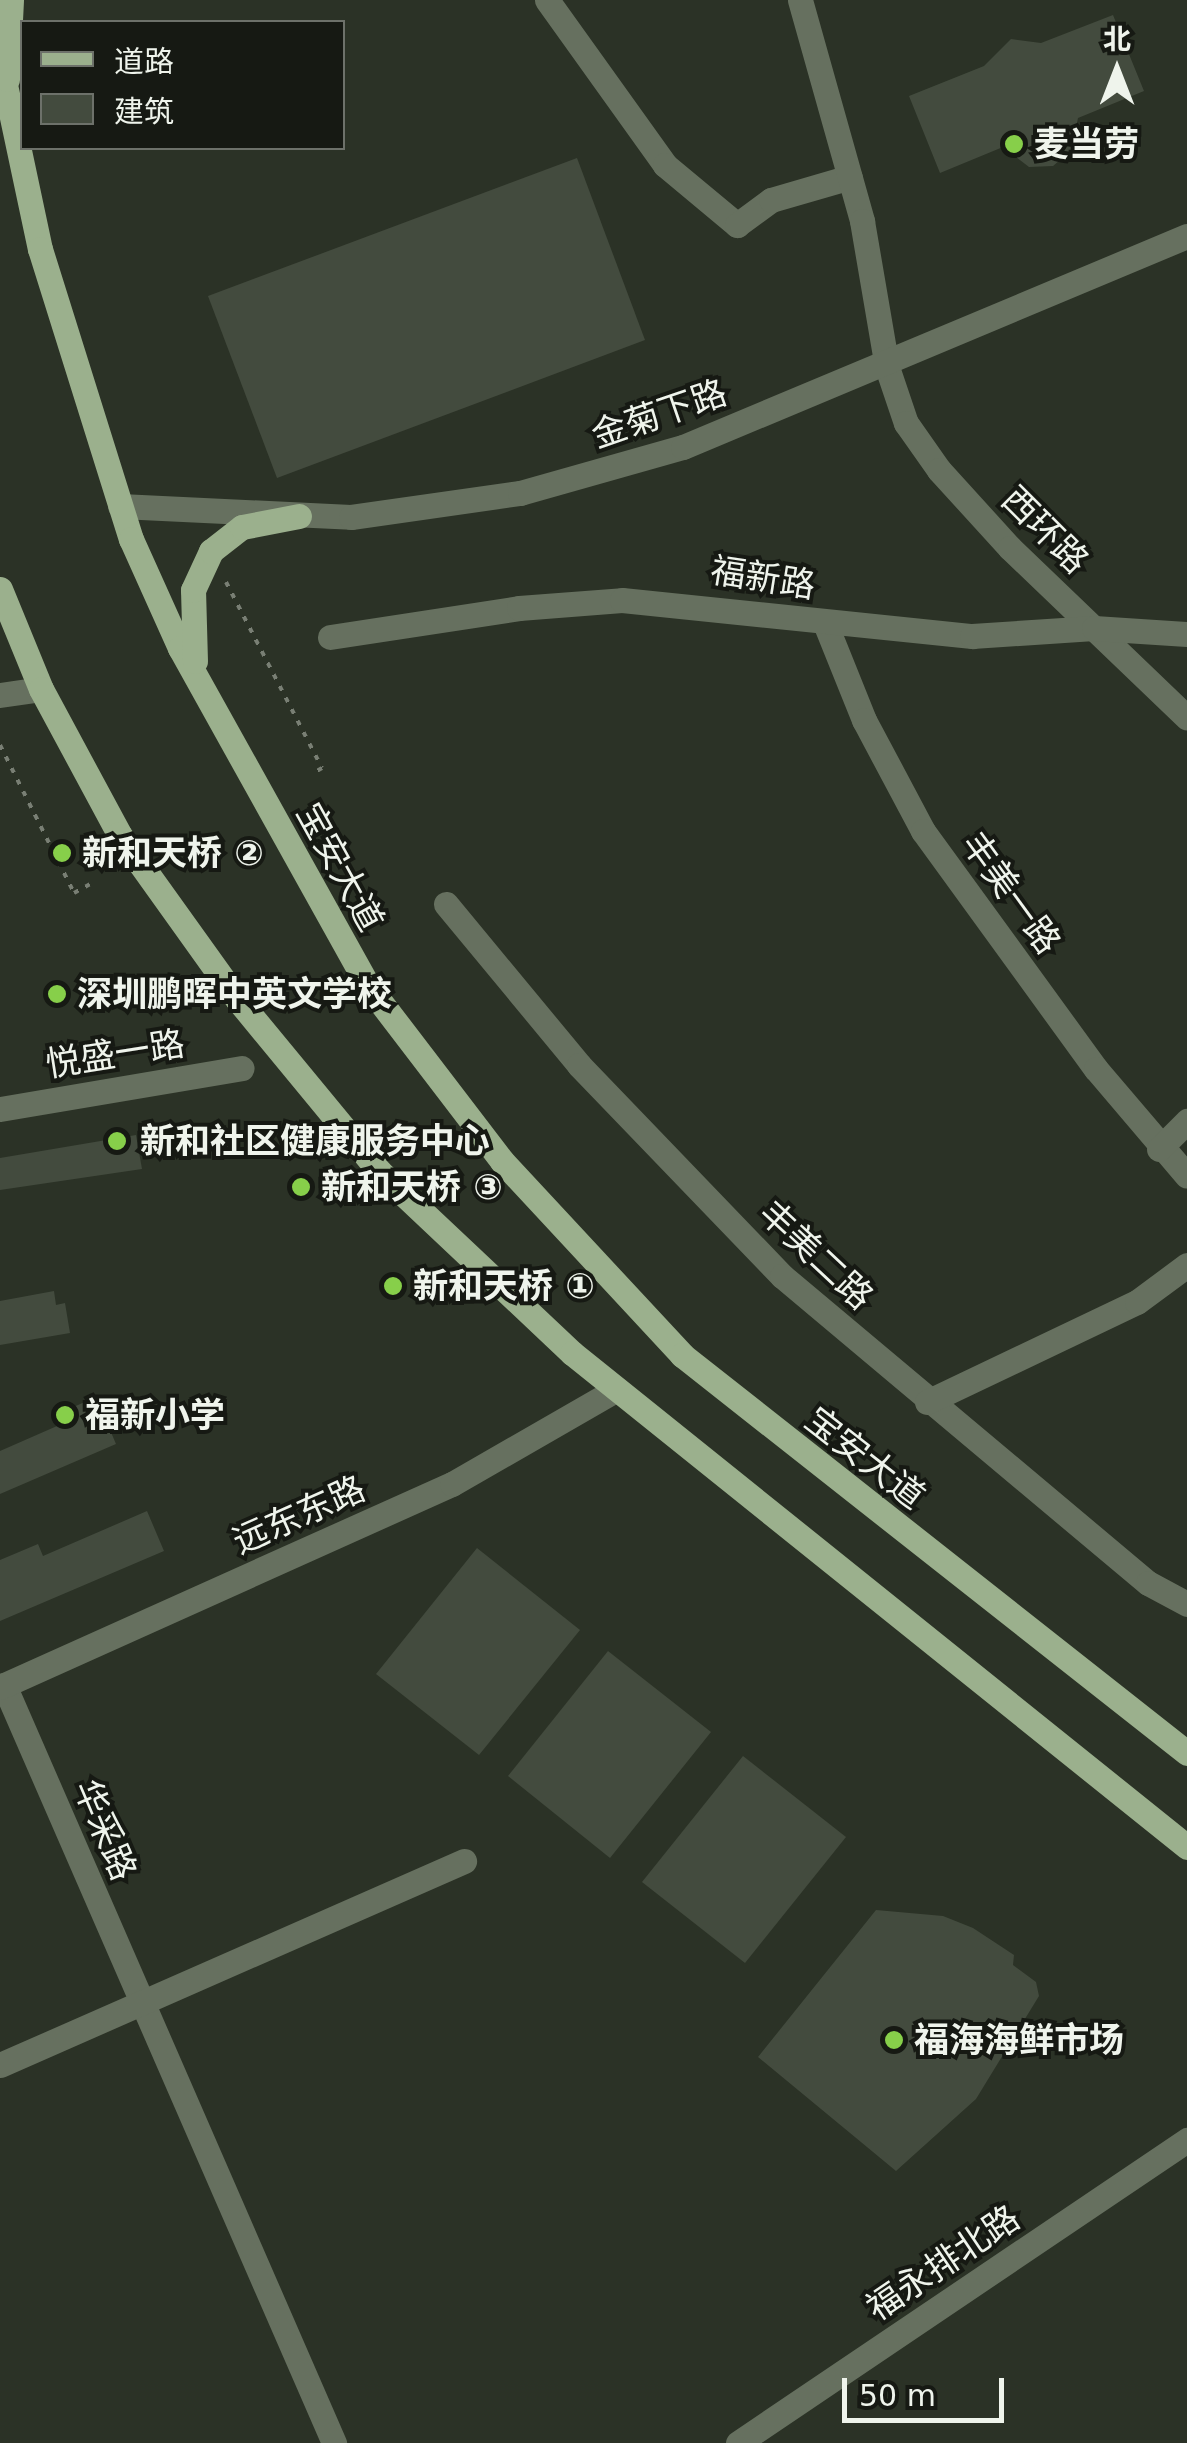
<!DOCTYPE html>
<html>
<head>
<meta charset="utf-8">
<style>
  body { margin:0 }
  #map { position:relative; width:1187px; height:2443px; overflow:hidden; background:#2b3226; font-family:"DejaVu Sans","Noto Sans SC",sans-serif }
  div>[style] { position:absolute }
  .building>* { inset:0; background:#434b3e }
  .path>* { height:4px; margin-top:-2px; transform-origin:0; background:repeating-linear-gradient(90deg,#797f74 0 5px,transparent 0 13px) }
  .minor>* { height:25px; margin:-12.5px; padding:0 12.5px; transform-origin:12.5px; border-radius:12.5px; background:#66705f }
  .major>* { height:25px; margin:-12.5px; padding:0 12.5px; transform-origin:12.5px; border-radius:12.5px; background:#9bb08d }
  .dots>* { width:28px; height:28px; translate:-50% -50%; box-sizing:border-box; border:5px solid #161913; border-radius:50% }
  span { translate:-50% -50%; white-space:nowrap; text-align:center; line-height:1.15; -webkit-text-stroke:8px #161913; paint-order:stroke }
  .poi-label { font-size:35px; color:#eff4ec; font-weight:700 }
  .left { translate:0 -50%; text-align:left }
  .street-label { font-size:35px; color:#eff4ec }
  .legend { position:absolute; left:20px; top:20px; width:325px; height:130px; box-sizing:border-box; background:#161913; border:2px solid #6d716a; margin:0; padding:12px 18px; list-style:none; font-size:30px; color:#eff4ec }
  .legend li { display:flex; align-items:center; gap:20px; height:50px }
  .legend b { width:50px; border:2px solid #6d716a }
  .north { position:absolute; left:1067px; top:20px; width:100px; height:100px; -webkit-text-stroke:8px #161913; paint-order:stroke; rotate:0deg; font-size:28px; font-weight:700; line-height:40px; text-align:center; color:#eff4ec }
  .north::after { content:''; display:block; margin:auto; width:35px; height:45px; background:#eff4ec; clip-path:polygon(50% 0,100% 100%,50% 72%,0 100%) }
  .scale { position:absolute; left:842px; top:2378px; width:162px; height:45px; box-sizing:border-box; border:5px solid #eff4ec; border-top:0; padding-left:12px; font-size:30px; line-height:35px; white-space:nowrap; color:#eff4ec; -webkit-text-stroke:8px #161913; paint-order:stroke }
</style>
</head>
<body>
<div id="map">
  <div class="building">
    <div style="clip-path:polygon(1113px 15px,1144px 91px,1078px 118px,1071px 151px,1053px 166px,1029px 167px,1003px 147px,940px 173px,909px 96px,984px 66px,1011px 39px,1041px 43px)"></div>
    <div style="clip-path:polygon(577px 158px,645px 340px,277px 478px,208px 296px)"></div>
    <div style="clip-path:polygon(136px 1135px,142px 1169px,0 1190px,0 1158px)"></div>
    <div style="clip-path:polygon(54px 1291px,56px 1305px,65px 1303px,70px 1333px,0 1345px,0 1301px)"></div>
    <div style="clip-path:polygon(96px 1397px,116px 1444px,0 1494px,0 1451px,73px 1419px,69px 1409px)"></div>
    <div style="clip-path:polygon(147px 1511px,164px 1551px,0 1621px,0 1560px,38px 1544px,43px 1556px)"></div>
    <div style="clip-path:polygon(477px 1548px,580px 1630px,479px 1755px,376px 1674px)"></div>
    <div style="clip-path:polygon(608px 1651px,711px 1732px,610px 1858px,508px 1776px)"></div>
    <div style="clip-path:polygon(743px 1756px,846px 1837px,745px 1963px,642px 1882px)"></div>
    <div style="clip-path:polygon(876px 1910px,943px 1916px,973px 1928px,1014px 1955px,1013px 1965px,1036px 1982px,1039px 1996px,976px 2099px,896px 2171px,758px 2057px)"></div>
  </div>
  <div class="path">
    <div style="left:226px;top:582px;width:209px;rotate:62.7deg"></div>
    <div style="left:322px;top:768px;width:8px;rotate:150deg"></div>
    <div style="left:0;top:745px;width:165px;rotate:63.4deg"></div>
    <div style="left:74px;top:893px;width:18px;rotate:-29deg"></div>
  </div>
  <div class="minor">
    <div style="left:547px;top:0;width:203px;rotate:54.4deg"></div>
    <div style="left:665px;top:165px;width:94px;rotate:39.8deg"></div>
    <div style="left:737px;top:225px;width:42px;rotate:-36.3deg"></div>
    <div style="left:771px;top:200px;width:82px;rotate:-16.2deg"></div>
    <div style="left:800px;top:0;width:230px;rotate:74.3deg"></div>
    <div style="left:862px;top:221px;width:148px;rotate:80.3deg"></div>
    <div style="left:887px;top:367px;width:59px;rotate:71.3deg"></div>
    <div style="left:906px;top:423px;width:57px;rotate:54.9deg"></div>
    <div style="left:939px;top:470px;width:105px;rotate:47.7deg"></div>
    <div style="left:1010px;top:548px;width:245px;rotate:43.8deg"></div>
    <div style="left:120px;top:506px;width:231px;rotate:2.7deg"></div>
    <div style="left:351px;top:517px;width:171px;rotate:-8.1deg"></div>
    <div style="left:520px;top:493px;width:169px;rotate:-15.8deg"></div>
    <div style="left:683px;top:447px;width:546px;rotate:-22.72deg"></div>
    <div style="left:825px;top:623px;width:105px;rotate:68.1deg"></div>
    <div style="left:864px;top:720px;width:126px;rotate:62deg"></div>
    <div style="left:923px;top:831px;width:294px;rotate:54deg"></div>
    <div style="left:1096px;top:1069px;width:140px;rotate:49.6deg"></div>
    <div style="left:330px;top:637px;width:191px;rotate:-8.7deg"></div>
    <div style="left:519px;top:608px;width:103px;rotate:-4.4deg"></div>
    <div style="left:622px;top:600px;width:352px;rotate:5.9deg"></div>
    <div style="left:972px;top:636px;width:122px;rotate:-3.8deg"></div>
    <div style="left:1094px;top:628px;width:93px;rotate:3.7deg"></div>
    <div style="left:0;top:695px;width:41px;rotate:-8.3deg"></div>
    <div style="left:446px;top:904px;width:209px;rotate:50.4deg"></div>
    <div style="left:579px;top:1065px;width:293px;rotate:46.1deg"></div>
    <div style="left:782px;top:1276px;width:478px;rotate:40deg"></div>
    <div style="left:1148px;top:1583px;width:44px;rotate:28.3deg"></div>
    <div style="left:0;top:1109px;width:245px;rotate:-9.6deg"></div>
    <div style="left:1159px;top:1149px;width:40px;rotate:-45deg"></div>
    <div style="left:927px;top:1402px;width:233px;rotate:-25.5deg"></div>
    <div style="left:1137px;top:1302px;width:62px;rotate:-36.5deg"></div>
    <div style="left:4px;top:1685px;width:827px;rotate:66.47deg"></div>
    <div style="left:0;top:1687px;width:495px;rotate:-24.2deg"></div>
    <div style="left:452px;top:1484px;width:190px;rotate:-29.9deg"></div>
    <div style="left:0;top:2065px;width:507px;rotate:-23.73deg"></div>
    <div style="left:738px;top:2443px;width:542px;rotate:-34.01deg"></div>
  </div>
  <div class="major">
    <div style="left:0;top:61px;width:192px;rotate:78deg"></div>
    <div style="left:40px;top:249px;width:304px;rotate:72.6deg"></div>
    <div style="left:131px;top:539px;width:120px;rotate:65.8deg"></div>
    <div style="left:180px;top:648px;width:388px;rotate:60.9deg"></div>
    <div style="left:369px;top:987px;width:219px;rotate:52.6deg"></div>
    <div style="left:502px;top:1161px;width:265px;rotate:47.1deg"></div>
    <div style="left:682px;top:1355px;width:643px;rotate:38.24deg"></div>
    <div style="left:7px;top:79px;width:79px;rotate:-87.1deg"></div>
    <div style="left:0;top:589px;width:108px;rotate:67.7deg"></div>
    <div style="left:41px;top:689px;width:165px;rotate:61.7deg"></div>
    <div style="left:119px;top:834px;width:204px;rotate:54.4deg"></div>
    <div style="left:238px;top:1000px;width:223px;rotate:50.5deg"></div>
    <div style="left:380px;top:1172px;width:264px;rotate:43.3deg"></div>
    <div style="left:572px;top:1353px;width:789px;rotate:38.77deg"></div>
    <div style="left:195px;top:661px;width:71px;rotate:-91.6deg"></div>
    <div style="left:193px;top:590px;width:43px;rotate:-65.2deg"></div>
    <div style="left:211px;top:551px;width:39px;rotate:-38deg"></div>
    <div style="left:242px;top:527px;width:58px;rotate:-10.9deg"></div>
  </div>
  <div class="dots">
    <div style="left:1014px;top:144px;background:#87cf4a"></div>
    <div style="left:62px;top:853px;background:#87cf4a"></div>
    <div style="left:57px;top:994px;background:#87cf4a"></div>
    <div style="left:117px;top:1141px;background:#87cf4a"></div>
    <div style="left:301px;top:1187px;background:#87cf4a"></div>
    <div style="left:393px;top:1286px;background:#87cf4a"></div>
    <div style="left:65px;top:1415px;background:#87cf4a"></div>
    <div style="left:894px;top:2040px;background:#87cf4a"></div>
  </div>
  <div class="poi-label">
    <span class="left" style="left:1034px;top:144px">麦当劳</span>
    <span class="left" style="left:82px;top:853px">新和天桥 ②</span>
    <span class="left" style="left:77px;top:994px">深圳鹏晖中英文学校</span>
    <span class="left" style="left:140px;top:1141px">新和社区健康服务中心</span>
    <span class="left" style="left:321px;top:1187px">新和天桥 ③</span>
    <span class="left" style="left:413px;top:1286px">新和天桥 ①</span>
    <span class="left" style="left:85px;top:1415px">福新小学</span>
    <span class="left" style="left:914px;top:2040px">福海海鲜市场</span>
  </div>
  <div class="street-label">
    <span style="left:659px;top:414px;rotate:-19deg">金菊下路</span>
    <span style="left:1045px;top:530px;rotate:45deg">西环路</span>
    <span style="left:763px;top:578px;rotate:9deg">福新路</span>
    <span style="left:340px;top:867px;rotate:61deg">宝安大道</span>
    <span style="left:1011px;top:893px;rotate:54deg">丰美一路</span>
    <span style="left:115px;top:1054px;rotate:-9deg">悦盛一路</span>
    <span style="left:816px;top:1255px;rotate:43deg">丰美二路</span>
    <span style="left:865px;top:1458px;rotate:38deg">宝安大道</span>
    <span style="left:299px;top:1515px;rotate:-24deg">远东东路</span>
    <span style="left:105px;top:1830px;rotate:67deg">华采路</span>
    <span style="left:943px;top:2263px;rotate:-34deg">福永排北路</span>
  </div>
  <ul class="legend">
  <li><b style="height:12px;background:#9bb08d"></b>道路</li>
  <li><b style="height:28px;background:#434b3e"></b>建筑</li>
  </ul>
  <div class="north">北</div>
  <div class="scale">50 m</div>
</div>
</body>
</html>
